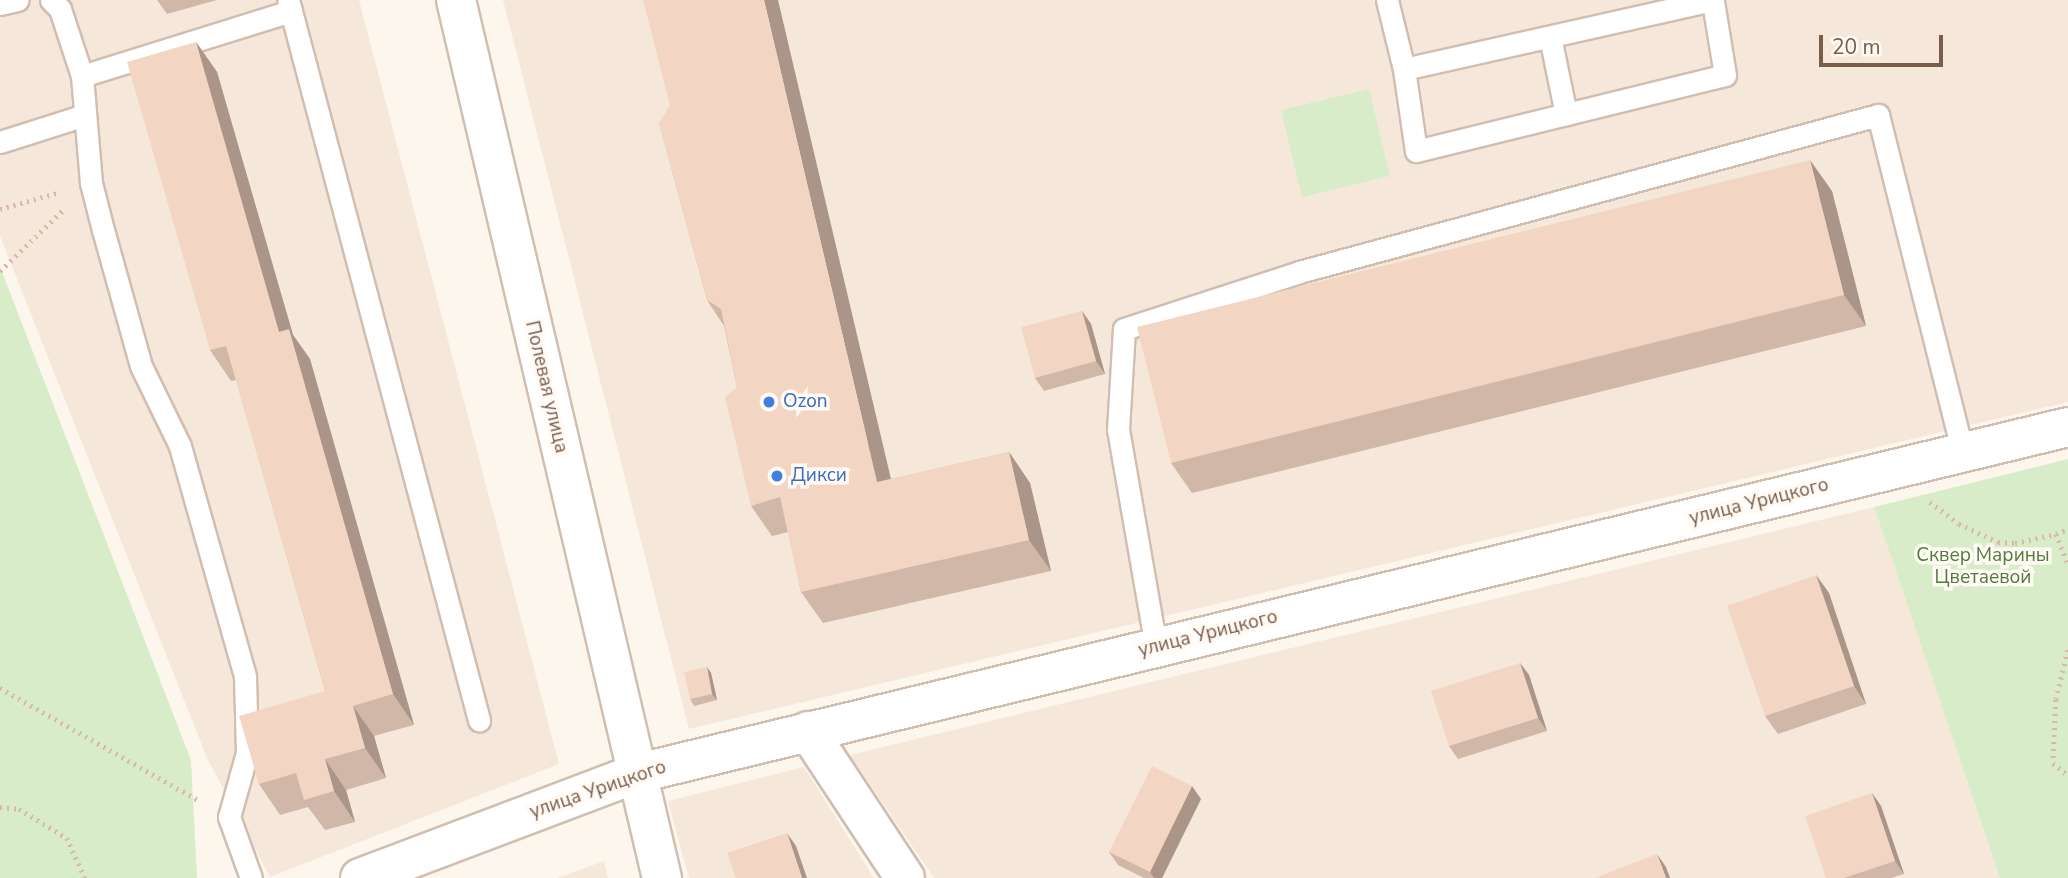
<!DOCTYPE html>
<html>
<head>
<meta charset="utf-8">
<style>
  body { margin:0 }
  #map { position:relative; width:2068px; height:878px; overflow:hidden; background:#fdf6ec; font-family:"Nunito Sans",sans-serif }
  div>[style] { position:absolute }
  .residential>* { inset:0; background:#f5e8da }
  .green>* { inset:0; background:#d8ecc9 }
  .path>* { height:4.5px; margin-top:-2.25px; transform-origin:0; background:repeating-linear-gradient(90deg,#d9b8a5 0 2px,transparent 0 7px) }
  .roads { filter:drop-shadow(2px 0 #d1beb0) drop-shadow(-2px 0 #d1beb0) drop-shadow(0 2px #d1beb0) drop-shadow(0 -2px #d1beb0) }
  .service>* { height:21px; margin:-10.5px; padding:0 10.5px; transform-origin:10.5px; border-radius:10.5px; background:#fff }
  .minor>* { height:38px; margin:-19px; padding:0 19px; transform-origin:19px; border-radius:19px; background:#fff }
  .wall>* { inset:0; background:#d1b7a8 }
  .shaded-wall>* { inset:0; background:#aa9588 }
  .building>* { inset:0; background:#f3d5c3 }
  .dots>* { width:19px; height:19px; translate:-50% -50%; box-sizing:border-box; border:4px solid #fffaf3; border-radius:50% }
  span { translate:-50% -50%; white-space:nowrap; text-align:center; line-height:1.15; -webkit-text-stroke:7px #fffaf3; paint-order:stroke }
  .street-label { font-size:19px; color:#7a5c4d }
  .shop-label { font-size:19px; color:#366cbe }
  .left { translate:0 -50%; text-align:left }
  .park-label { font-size:19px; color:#537a41 }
  .scale { position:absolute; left:1819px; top:35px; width:124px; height:32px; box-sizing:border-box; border:4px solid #7a5c4d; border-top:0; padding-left:9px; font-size:21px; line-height:24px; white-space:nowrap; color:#7a5c4d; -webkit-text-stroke:5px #fffaf3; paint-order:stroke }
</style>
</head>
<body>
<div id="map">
  <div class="residential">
    <div style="clip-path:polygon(0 0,359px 0,559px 764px,270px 877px,207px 758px,0 236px)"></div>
    <div style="clip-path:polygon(503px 0,2068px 0,2068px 402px,689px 729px)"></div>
    <div style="clip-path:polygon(1874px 507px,2000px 878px,934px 878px,850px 755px)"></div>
    <div style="clip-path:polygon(804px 767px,874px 878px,689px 878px,668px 801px)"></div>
    <div style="clip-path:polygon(604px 861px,608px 878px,557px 878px)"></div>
  </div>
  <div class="green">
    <div style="clip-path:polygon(1369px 89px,1390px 176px,1302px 197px,1281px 110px)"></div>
    <div style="clip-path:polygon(0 267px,191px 760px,197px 878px,0 878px)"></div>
    <div style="clip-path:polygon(2068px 459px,2068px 878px,2000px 878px,1874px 507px)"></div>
  </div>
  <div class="path">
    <div style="left:0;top:209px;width:62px;rotate:-15.8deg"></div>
    <div style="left:0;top:271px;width:91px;rotate:-44.1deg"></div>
    <div style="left:1930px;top:502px;width:36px;rotate:37deg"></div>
    <div style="left:1959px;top:524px;width:43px;rotate:24.8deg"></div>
    <div style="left:1998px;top:542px;width:17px;rotate:3deg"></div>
    <div style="left:2015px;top:543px;width:42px;rotate:-12.4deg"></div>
    <div style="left:2056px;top:534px;width:32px;rotate:68deg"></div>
    <div style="left:2056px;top:534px;width:13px;rotate:-23deg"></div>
    <div style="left:2068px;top:650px;width:51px;rotate:103.5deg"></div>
    <div style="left:2056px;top:700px;width:63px;rotate:92.7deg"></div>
    <div style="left:2053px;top:763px;width:19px;rotate:39deg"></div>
    <div style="left:0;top:688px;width:230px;rotate:29.5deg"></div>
    <div style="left:0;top:807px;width:19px;rotate:6deg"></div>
    <div style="left:19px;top:809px;width:56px;rotate:31.1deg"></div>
    <div style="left:67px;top:838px;width:44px;rotate:65.8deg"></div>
  </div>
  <div class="roads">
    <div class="service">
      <div style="left:51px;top:0;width:13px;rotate:45deg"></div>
      <div style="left:60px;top:9px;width:71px;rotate:71.8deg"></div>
      <div style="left:1387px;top:0;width:71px;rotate:76.2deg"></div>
      <div style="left:1404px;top:69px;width:316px;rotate:-12.6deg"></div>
      <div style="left:0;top:4px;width:18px;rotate:-13deg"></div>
      <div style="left:291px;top:11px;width:734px;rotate:75.15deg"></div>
      <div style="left:1550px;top:37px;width:79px;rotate:78.3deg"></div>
      <div style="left:1404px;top:69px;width:83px;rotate:81.7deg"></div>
      <div style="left:1416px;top:151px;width:318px;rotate:-13.8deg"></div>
      <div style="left:1725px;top:75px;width:74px;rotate:-99.3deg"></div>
      <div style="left:0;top:142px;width:89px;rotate:-17.6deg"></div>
      <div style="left:1156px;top:647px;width:220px;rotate:-99.9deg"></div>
      <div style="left:1118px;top:430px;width:101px;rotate:-86.6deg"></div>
      <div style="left:1124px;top:329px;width:184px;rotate:-18deg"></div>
      <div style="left:1299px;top:272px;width:600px;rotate:-15.17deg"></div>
      <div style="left:1878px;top:115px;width:349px;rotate:75.9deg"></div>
      <div style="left:251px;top:878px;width:65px;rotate:-109.8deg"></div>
      <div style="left:229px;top:817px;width:66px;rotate:-74.3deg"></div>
      <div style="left:247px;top:753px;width:77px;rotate:-91.5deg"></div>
      <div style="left:245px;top:676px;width:239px;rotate:-105.8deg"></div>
      <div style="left:180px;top:446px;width:89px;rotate:-116deg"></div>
      <div style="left:141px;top:366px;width:141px;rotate:-105.6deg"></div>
      <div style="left:103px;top:230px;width:49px;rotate:-104.3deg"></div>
      <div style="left:91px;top:183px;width:107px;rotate:-94.8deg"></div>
      <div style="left:82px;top:76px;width:219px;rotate:-17.3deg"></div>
      <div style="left:291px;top:11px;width:11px;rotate:-105deg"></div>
    </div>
    <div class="minor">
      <div style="left:456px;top:0;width:902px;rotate:76.8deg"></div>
      <div style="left:808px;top:731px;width:176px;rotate:56.6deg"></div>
      <div style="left:360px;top:878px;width:294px;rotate:-20.7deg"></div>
      <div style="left:635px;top:774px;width:1474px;rotate:-13.61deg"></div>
    </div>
  </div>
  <div class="wall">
    <div style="clip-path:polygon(157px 0,217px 0,167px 14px)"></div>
    <div style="clip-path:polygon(196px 42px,217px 72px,293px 335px,310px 359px,414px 725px,374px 736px,386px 778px,346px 790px,355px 822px,325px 830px,308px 807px,280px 815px,259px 784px,325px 691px,236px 380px,231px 381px,210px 350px)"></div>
    <div style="clip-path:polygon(659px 123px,891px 479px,1009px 452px,1030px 483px,1051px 571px,823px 623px,801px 592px,788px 532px,772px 536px,751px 506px,737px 387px,724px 326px,707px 300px)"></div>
    <div style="clip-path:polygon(1832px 191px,1866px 326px,1192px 493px,1171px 463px)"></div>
    <div style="clip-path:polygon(1082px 311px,1091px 324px,1105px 374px,1044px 391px,1035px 378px)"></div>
    <div style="clip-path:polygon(1816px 575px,1829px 593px,1866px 704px,1778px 734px,1765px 716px)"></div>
    <div style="clip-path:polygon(1520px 663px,1529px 675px,1547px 731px,1458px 759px,1449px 746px)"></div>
    <div style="clip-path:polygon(707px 667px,711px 673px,717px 700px,694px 706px,690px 699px)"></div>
    <div style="clip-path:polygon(1872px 793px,1881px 806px,1904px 874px,1891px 878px,1826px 878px)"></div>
    <div style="clip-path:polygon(1201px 799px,1162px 878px,1144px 878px,1118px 865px,1109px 852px)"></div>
  </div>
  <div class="shaded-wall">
    <div style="clip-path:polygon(764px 0,778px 0,899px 513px,877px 482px)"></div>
    <div style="clip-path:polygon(196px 42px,217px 72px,293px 335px,310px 359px,414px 725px,393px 694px,279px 332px)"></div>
    <div style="clip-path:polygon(1810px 160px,1832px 191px,1866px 326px,1844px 295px)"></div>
    <div style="clip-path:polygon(1082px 311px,1091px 324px,1105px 374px,1096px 361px)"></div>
    <div style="clip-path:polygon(1009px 452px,1030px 483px,1051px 571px,1029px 540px)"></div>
    <div style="clip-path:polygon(1816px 575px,1829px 593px,1866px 704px,1854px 686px)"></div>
    <div style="clip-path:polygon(1520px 663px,1529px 675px,1547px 731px,1538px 718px)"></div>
    <div style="clip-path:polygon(707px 667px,711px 673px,717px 700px,712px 694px)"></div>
    <div style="clip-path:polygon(353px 706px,374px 736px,386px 778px,365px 748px)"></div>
    <div style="clip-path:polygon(325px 759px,346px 790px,355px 822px,334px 791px)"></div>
    <div style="clip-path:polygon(1192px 786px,1201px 799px,1162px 878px,1154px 878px,1150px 872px)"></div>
    <div style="clip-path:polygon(1872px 793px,1881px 806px,1904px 874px,1895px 861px)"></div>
    <div style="clip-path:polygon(787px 833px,796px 846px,807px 878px,802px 878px)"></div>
    <div style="clip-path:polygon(1657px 854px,1666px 867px,1670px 878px,1666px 878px)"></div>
  </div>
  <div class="building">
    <div style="clip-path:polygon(643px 0,764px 0,877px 482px,1009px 452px,1029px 540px,801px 592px,780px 497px,751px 506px,725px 397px,737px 387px,721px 309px,707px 300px,659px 123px,670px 105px)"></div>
    <div style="clip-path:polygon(196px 42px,279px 332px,289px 329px,393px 694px,353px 706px,365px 748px,325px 759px,334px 791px,304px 800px,296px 773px,259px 784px,239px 716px,325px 691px,226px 346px,210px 350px,127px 62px)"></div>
    <div style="clip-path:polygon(1810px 160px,1844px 295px,1171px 463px,1137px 327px)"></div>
    <div style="clip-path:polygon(1082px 311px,1096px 361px,1035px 378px,1021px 327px)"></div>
    <div style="clip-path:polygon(1816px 575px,1854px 686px,1765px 716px,1727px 606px)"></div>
    <div style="clip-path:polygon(1520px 663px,1538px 718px,1449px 746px,1431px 691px)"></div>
    <div style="clip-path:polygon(707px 667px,712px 694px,690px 699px,684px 672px)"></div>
    <div style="clip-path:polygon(1152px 766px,1192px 786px,1150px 872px,1109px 852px)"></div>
    <div style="clip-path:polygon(1872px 793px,1895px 861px,1844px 878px,1826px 878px,1805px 816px)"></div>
    <div style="clip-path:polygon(787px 833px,802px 878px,736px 878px,727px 853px)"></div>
    <div style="clip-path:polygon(1657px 854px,1666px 878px,1595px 878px)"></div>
  </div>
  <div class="dots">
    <div style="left:769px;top:402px;background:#3f7fe0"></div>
    <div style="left:777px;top:476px;background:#3f7fe0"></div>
  </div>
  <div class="street-label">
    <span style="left:546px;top:387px;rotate:77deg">Полевая улица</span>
    <span style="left:1759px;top:502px;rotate:-14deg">улица Урицкого</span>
    <span style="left:1208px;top:634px;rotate:-14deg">улица Урицкого</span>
    <span style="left:598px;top:790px;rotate:-19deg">улица Урицкого</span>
  </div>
  <div class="shop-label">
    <span class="left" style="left:783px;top:402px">Ozon</span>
    <span class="left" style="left:791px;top:476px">Дикси</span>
  </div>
  <div class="park-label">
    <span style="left:1983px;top:567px">Сквер Марины<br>Цветаевой</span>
  </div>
  <div class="scale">20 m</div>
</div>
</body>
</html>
